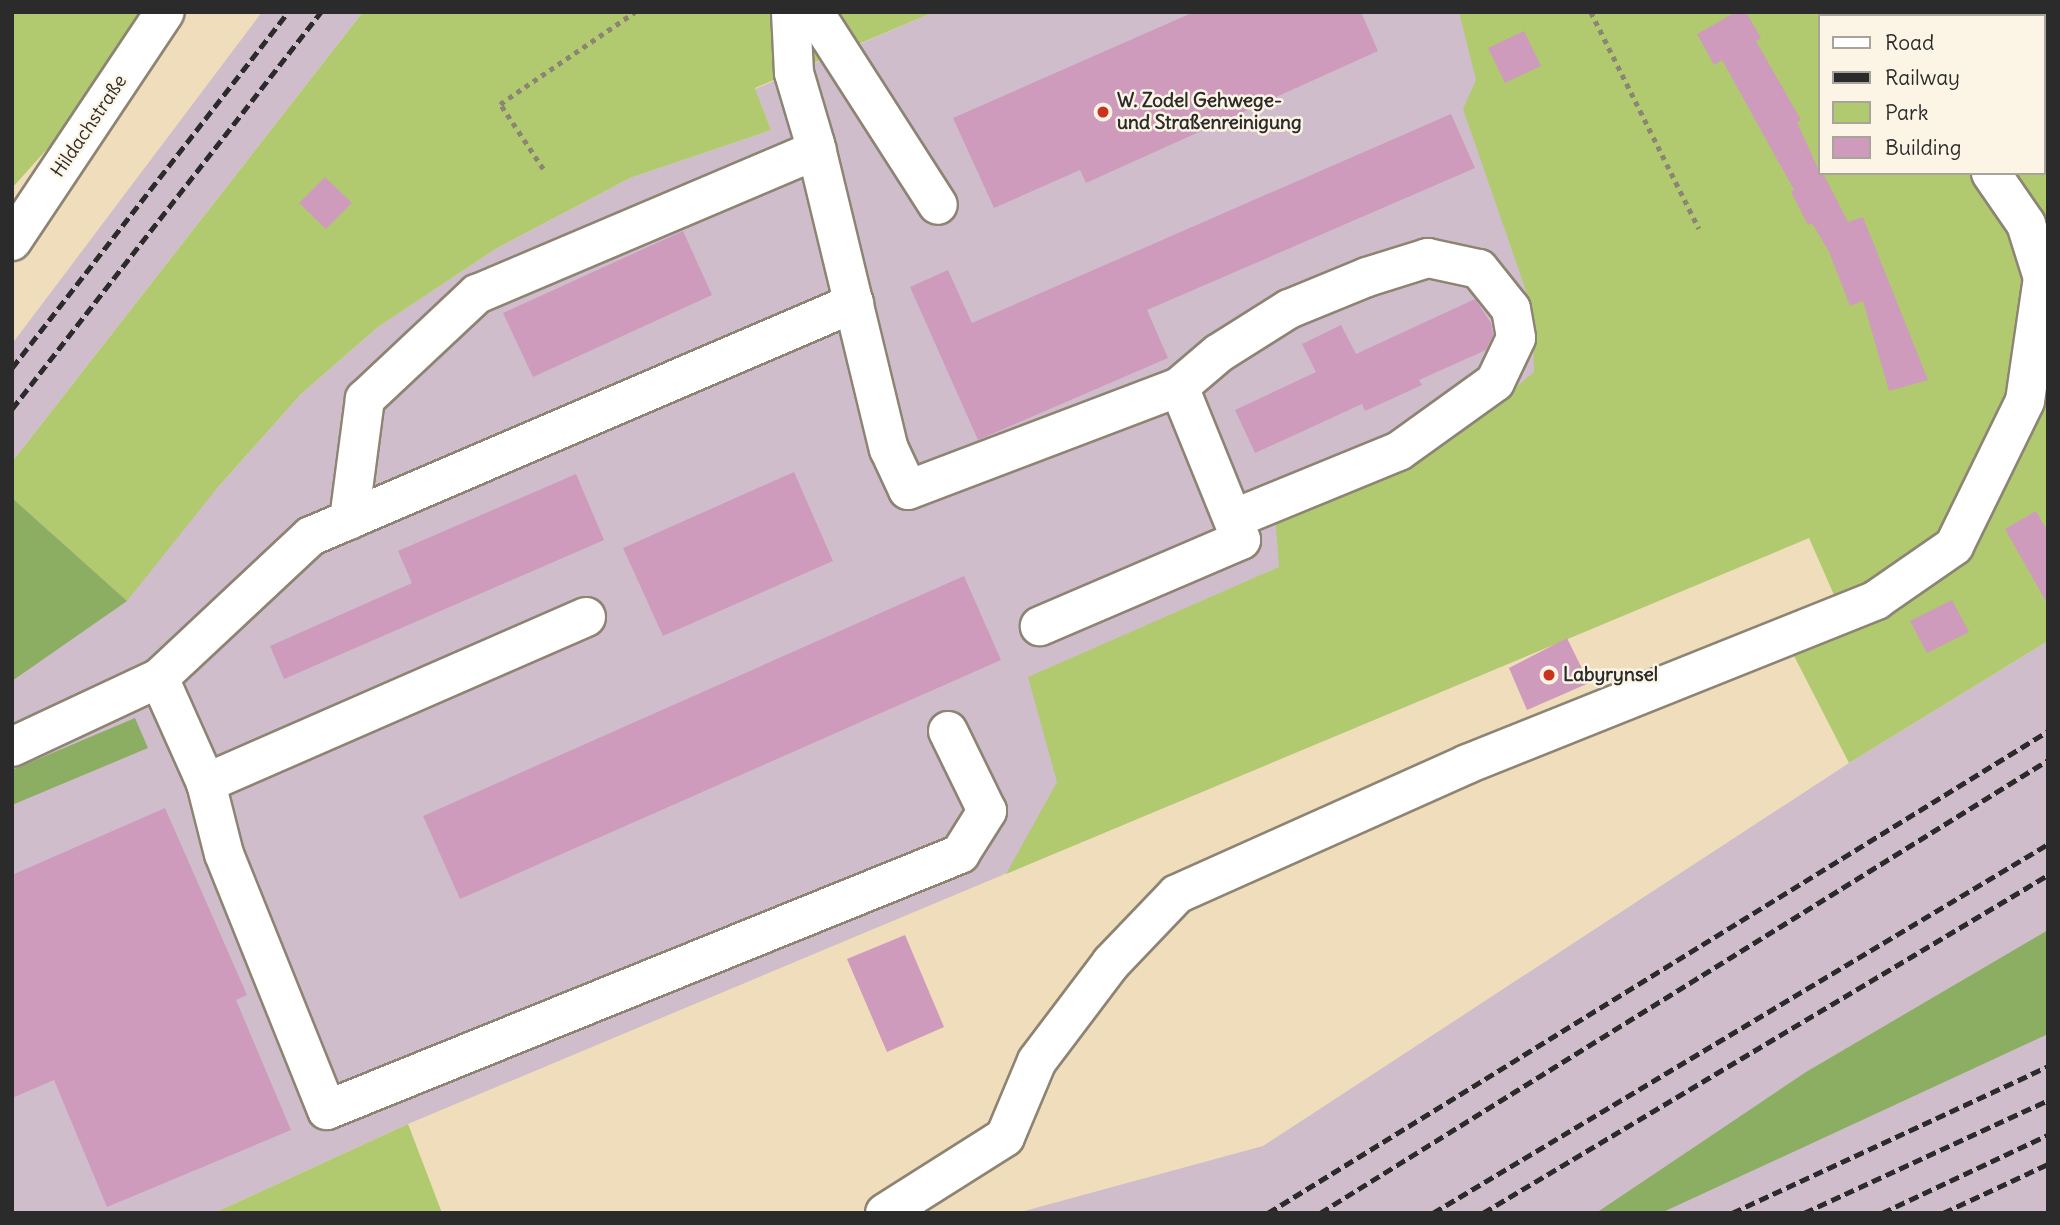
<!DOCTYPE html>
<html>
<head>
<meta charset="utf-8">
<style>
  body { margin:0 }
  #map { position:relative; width:2060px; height:1225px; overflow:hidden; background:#efddbb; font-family:Delius,sans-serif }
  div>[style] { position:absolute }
  .industrial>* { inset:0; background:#d0bdcc }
  .green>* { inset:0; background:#b1ca6f }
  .forest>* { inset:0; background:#8cae62 }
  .building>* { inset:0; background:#ce9bbc }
  .path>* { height:4.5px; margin-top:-2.25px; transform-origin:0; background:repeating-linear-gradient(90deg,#8d8473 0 5px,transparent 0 10px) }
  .roads { filter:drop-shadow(2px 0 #8d8473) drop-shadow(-2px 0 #8d8473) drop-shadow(0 2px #8d8473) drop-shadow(0 -2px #8d8473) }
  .minor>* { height:38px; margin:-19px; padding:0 19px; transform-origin:19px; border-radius:19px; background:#fff }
  .rail>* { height:5px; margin-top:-2.5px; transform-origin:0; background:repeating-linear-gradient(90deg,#2b2b2b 0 10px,transparent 0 15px) }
  .dots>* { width:19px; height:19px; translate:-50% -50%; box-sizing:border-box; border:4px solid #fcf5e5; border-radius:50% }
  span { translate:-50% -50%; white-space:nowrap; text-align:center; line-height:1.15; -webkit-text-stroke:5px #fcf5e5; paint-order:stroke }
  .poi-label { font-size:19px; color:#2b2b2b; font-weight:700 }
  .left { translate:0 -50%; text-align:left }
  .street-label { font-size:19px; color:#2b2b2b }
  .frame { position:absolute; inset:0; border:14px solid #2b2b2b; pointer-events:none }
  .legend { position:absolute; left:1818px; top:14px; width:228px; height:161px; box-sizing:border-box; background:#fcf5e5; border:2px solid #a8a49b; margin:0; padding:9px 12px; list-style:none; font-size:21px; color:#2b2b2b }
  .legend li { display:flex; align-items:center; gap:14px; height:35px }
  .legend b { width:35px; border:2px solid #a8a49b }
</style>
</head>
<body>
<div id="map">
  <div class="industrial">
    <div style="clip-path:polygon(262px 12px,363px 12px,12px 462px,12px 344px)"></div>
    <div style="clip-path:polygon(934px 12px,1573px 12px,1810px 537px,408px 1124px,214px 1213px,12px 1213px,12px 498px,218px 487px,301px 394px,378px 327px,497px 248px,630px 178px,771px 130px,755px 89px)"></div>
    <div style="clip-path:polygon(2048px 641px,2048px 1213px,1017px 1213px,1263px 1146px,1849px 763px)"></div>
  </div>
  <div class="green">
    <div style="clip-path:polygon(12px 12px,144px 12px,95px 106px,49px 147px,12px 188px)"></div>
    <div style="clip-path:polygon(363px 12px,934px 12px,755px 88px,771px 130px,630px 178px,497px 248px,378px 327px,301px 394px,218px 487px,127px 601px,12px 498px,12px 462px)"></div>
    <div style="clip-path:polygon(evenodd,1459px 12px,2048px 12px,2048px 641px,1849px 763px,1791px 650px,1849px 629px,1809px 538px,1006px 874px,1057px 782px,1028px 677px,1279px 567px,1275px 514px,1467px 428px,1534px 372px,1532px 308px,1463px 109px,1476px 80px,1459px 12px,1820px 16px,2044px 16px,2044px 173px,1820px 173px,1820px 16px)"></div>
    <div style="clip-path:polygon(408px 1124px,442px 1213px,214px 1213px)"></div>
  </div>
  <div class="forest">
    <div style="clip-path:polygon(12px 498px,127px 601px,12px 681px)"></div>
    <div style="clip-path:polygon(135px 718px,148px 748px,12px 805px,12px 770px)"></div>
    <div style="clip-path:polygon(2048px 930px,2048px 1034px,1661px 1213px,1596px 1213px,1806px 1072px)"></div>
  </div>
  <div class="building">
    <div style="clip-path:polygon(1194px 12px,1361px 12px,1378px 51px,1086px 183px,1080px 170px,994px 208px,953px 118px)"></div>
    <div style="clip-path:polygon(1736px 12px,1746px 12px,1761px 38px,1756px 41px,1801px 120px,1797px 122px,1820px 173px,1823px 173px,1848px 222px,1863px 217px,1928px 380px,1889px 391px,1863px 301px,1850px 306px,1829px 252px,1812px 223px,1808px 225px,1791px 192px,1794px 190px,1722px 60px,1714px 65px,1697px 34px)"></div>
    <div style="clip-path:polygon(1524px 31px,1541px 66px,1505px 83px,1488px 48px)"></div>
    <div style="clip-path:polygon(1451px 114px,1475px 168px,1147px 310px,1168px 358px,978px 440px,910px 287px,948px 270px,972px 323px)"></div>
    <div style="clip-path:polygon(325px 177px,352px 203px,326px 229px,299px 203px)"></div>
    <div style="clip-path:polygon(683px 231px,712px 295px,533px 377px,503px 313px)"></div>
    <div style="clip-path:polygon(1475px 299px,1491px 323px,1493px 335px,1486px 350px,1419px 380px,1422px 385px,1365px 411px,1362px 404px,1255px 453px,1235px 410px,1316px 372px,1302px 344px,1341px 325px,1356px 354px)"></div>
    <div style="clip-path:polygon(794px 472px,833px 561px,663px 636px,623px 548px)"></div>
    <div style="clip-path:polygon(576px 474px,604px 540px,284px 679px,270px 646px,412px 583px,398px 551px)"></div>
    <div style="clip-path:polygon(2036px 511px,2048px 532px,2048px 605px,2005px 529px)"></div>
    <div style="clip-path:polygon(964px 576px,1001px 660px,460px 899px,423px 816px)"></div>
    <div style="clip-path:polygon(1952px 600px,1969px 632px,1927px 653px,1910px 621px)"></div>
    <div style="clip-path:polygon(1567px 638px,1589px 683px,1527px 710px,1509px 668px)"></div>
    <div style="clip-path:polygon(165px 808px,247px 995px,236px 1000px,291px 1130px,107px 1207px,54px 1080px,12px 1098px,12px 875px)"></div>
    <div style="clip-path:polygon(905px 935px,944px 1027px,887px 1052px,847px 959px)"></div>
  </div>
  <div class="path">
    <div style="left:1591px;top:12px;width:242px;rotate:63.5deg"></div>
    <div style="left:543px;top:169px;width:78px;rotate:-123.5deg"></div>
    <div style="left:500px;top:104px;width:163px;rotate:-34.3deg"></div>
  </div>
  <div class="roads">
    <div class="minor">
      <div style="left:791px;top:12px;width:61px;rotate:87.2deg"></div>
      <div style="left:794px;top:73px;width:74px;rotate:73.5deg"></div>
      <div style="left:815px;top:144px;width:314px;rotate:76.4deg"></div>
      <div style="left:889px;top:449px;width:45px;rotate:65.1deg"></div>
      <div style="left:908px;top:490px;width:290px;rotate:-20.8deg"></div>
      <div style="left:1179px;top:387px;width:165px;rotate:67.9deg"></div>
      <div style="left:1241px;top:540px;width:219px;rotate:156.8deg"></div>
      <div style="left:814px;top:12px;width:229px;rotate:57.3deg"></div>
      <div style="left:1882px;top:12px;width:4px;rotate:63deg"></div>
      <div style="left:12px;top:241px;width:275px;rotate:-56.3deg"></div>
      <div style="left:1179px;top:387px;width:52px;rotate:-40.4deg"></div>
      <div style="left:1219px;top:353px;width:83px;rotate:-32.2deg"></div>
      <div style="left:1289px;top:309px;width:84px;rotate:-22.3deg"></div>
      <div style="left:1367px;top:277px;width:64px;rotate:-17.3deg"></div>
      <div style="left:1428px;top:258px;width:52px;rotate:12.2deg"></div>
      <div style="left:1479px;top:269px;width:51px;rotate:51.3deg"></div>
      <div style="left:1511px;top:309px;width:29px;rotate:80deg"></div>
      <div style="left:1516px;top:338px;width:49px;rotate:115.5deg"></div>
      <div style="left:1495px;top:382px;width:118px;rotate:144.3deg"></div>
      <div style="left:1399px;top:451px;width:179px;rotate:157.7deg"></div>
      <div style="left:349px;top:520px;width:122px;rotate:-82.5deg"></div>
      <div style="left:365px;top:399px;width:154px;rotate:-43.2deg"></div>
      <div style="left:477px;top:294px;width:369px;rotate:-23deg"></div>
      <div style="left:586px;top:617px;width:415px;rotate:156.4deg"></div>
      <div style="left:206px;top:783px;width:115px;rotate:-114.1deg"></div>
      <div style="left:159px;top:678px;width:208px;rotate:-43.1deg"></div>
      <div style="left:311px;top:536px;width:591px;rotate:-23.22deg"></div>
      <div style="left:12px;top:747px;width:162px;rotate:-25.1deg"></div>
      <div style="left:206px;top:783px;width:73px;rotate:75.8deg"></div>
      <div style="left:224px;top:854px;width:276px;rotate:68.1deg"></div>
      <div style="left:327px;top:1110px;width:683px;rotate:-22.02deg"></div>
      <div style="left:960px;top:854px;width:51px;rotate:-57.9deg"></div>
      <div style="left:987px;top:811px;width:89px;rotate:-116deg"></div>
      <div style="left:885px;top:1213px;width:142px;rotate:-32.3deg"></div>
      <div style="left:1005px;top:1137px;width:82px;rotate:-67.2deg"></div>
      <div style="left:1037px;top:1061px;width:123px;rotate:-52.9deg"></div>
      <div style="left:1111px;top:963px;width:95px;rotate:-46.3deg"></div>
      <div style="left:1177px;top:894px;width:318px;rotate:-24.1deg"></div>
      <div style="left:1467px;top:764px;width:441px;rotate:-21.8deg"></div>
      <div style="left:1876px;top:600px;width:95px;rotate:-34.7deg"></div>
      <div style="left:1954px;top:546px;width:161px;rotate:-63.9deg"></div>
      <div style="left:2025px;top:401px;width:124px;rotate:-81.7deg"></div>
      <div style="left:2043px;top:278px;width:57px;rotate:-107.5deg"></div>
      <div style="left:2026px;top:224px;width:62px;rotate:-124.5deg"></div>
    </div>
  </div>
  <div class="rail">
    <div style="left:12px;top:368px;width:450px;rotate:-52.2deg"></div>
    <div style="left:12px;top:409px;width:503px;rotate:-52.11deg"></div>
    <div style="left:1268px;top:1213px;width:917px;rotate:-31.71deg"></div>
    <div style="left:1320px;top:1213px;width:857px;rotate:-31.89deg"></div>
    <div style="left:1433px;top:1213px;width:717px;rotate:-30.96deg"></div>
    <div style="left:1483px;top:1213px;width:658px;rotate:-30.89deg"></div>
    <div style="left:1732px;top:1213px;width:349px;rotate:-24.9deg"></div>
    <div style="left:1804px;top:1213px;width:269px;rotate:-24.8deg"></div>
    <div style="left:1882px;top:1213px;width:183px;rotate:-25.2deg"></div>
    <div style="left:1943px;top:1213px;width:116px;rotate:-25deg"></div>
    <div style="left:2047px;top:1213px;width:1px;rotate:-45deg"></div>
  </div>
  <div class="dots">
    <div style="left:1103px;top:112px;background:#c8321e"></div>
    <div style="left:1549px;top:675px;background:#c8321e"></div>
  </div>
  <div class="poi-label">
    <span class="left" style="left:1117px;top:112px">W. Zodel Gehwege-<br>und Straßenreinigung</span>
    <span class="left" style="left:1563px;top:675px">Labyrynsel</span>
  </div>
  <div class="street-label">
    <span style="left:89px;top:126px;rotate:-56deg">Hildachstraße</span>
  </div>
  <div class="frame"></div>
  <ul class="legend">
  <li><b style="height:9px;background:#fff"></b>Road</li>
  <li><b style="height:9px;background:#2b2b2b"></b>Railway</li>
  <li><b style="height:19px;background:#b1ca6f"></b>Park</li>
  <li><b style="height:19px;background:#ce9bbc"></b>Building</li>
  </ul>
</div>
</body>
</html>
